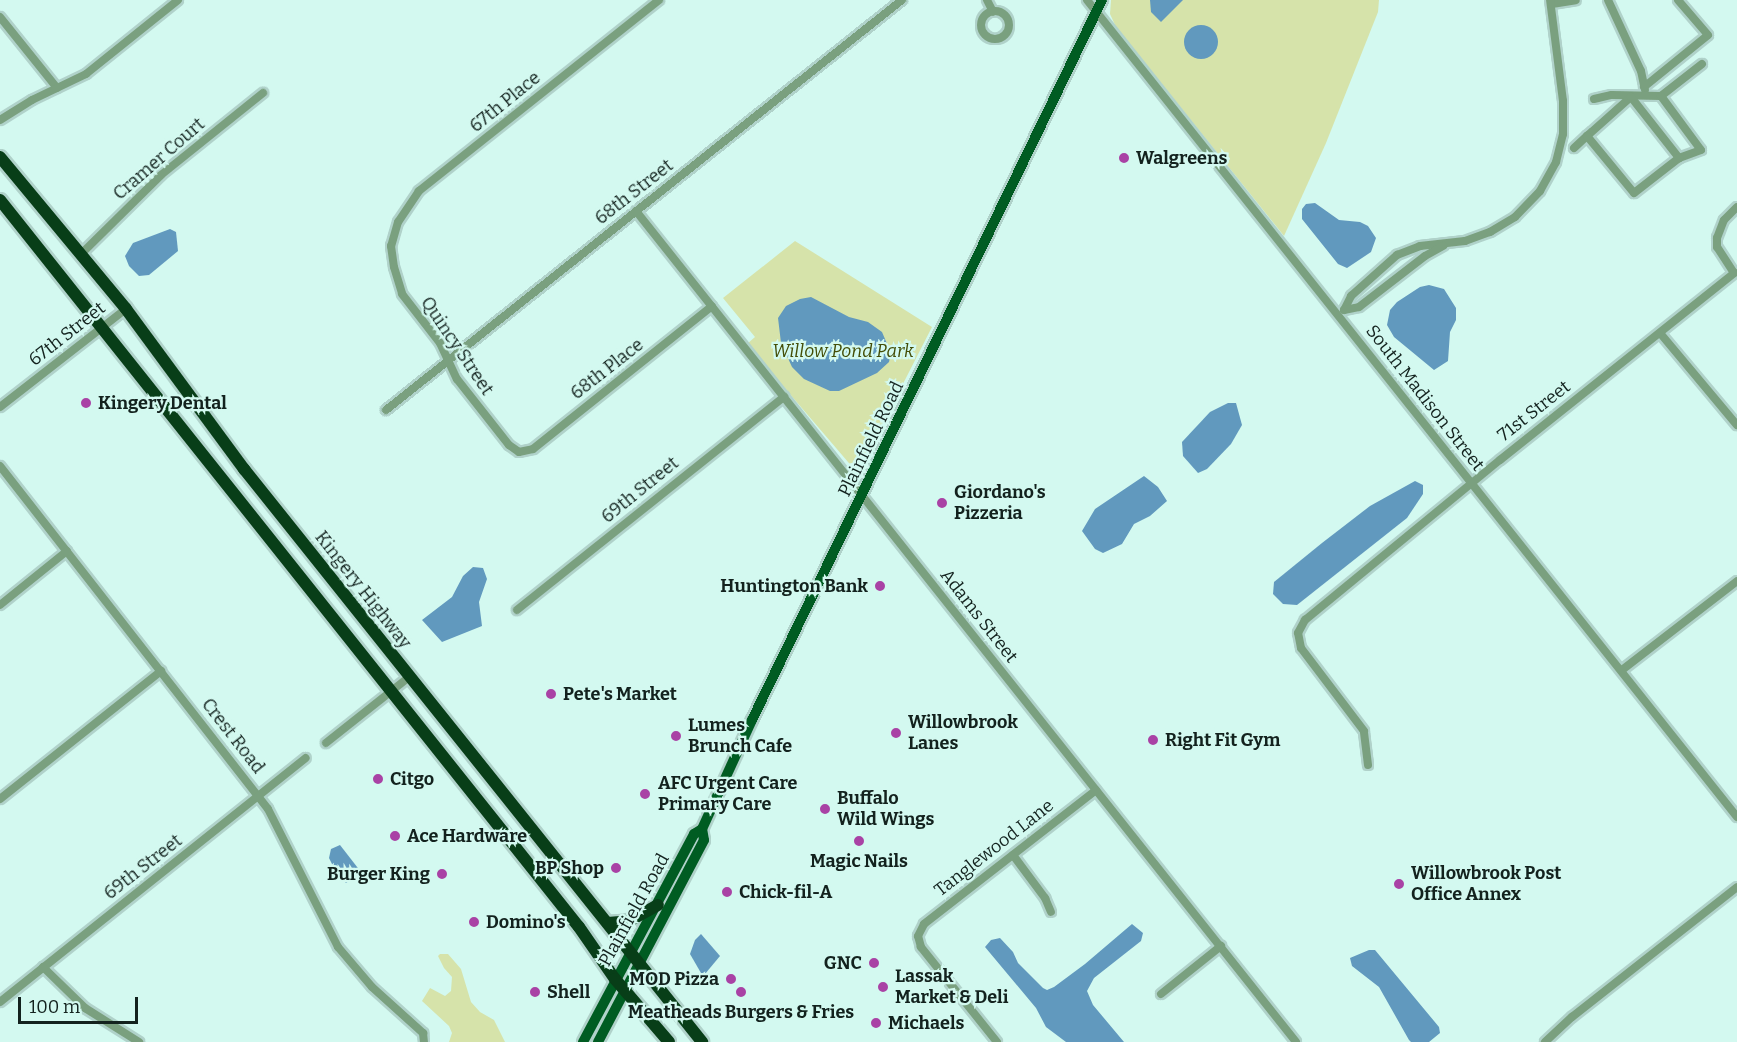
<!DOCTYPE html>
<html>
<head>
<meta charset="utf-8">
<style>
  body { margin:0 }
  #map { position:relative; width:1737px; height:1042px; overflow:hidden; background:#d3f9f0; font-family:Bitter,serif }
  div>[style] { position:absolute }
  .green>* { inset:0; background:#d6e3aa }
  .water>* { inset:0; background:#6199be }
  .round { border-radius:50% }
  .roads { filter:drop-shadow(2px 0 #b0d2ca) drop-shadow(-2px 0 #b0d2ca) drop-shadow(0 2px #b0d2ca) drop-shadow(0 -2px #b0d2ca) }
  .minor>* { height:8px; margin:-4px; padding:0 4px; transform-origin:4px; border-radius:4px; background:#7aa07f }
  .minor>.ring { margin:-4px; padding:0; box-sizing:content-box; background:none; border:8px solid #7aa07f; border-radius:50% }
  .major>* { height:10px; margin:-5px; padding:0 5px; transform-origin:5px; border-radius:5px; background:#005c22 }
  .highway>* { height:12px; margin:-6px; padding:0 6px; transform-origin:6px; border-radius:6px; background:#083e18 }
  .dots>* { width:16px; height:16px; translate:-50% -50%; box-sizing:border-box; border:3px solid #d3f9f0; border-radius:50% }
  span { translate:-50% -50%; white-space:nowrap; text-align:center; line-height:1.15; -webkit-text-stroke:4.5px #d3f9f0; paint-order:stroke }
  .street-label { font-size:18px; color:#13221e }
  .poi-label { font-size:18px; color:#13221e; font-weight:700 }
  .left { translate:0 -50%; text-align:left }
  .right { translate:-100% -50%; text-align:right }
  .park-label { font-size:18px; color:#434d06; font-style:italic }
  .scale { position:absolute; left:18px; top:997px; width:120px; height:27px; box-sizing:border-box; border:3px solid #13221e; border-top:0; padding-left:8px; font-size:18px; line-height:21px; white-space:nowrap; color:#13221e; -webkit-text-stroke:4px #d3f9f0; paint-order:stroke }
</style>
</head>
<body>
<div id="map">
  <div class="green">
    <div style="clip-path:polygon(1111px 0,1379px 0,1378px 12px,1326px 143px,1284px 236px,1116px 27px,1110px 14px)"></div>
    <div style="clip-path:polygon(795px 241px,932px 327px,859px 470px,854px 469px,747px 344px,755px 337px,723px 298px)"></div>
    <div style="clip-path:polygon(440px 954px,448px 954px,461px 969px,471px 1002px,480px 1012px,494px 1020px,505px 1042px,449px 1042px,452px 1033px,449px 1026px,422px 1001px,430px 988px,445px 996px,451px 991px,452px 977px,444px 968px,438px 956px)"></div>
  </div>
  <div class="water">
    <div style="clip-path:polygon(1150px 0,1183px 0,1161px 22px,1151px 12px)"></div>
    <div class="round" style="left:1184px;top:25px;width:34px;height:34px"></div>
    <div style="clip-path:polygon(1315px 203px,1339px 220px,1360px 222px,1368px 226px,1376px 238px,1371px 252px,1347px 268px,1338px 264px,1302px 219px,1302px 209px,1306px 204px)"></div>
    <div style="clip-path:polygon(170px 229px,176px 232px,178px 251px,149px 275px,139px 276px,129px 266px,125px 256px,133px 243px)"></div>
    <div style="clip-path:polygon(1429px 285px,1444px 289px,1456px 308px,1456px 320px,1450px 332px,1448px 361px,1434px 370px,1394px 337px,1387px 325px,1390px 310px,1397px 302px,1420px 287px)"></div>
    <div style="clip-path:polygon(811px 297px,849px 317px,868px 322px,882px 332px,891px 353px,889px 362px,877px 373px,839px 391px,830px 391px,804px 379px,792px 367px,781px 343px,778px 318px,786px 306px,800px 299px)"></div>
    <div style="clip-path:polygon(1228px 403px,1236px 403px,1242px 425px,1231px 444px,1207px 469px,1198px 473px,1183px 456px,1182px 442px,1210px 412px)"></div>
    <div style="clip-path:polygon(1144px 476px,1158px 487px,1167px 501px,1150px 516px,1134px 524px,1122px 544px,1103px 553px,1095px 549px,1082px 531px,1095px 509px)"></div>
    <div style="clip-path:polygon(1415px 481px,1423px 485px,1423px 494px,1407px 518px,1297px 605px,1283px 604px,1273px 594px,1274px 582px,1322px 543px,1370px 506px)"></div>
    <div style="clip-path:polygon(473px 567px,483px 568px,487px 579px,479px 602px,482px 626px,442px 642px,422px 620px,452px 597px,463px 576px)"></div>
    <div style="clip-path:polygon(340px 845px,361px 872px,346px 883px,337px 874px,329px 858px,331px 849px)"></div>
    <div style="clip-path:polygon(1132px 924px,1143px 933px,1141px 941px,1094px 978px,1087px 991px,1093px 1005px,1124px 1042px,1066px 1042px,1046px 1027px,1036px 1008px,985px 947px,991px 940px,1000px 938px,1013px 952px,1018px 963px,1043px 988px,1047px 990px,1054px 987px,1085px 964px)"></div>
    <div style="clip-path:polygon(701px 934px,720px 956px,705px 974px,701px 973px,690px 954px,695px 940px)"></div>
    <div style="clip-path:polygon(1369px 950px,1375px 950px,1439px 1027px,1440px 1033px,1429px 1042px,1411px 1042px,1409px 1040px,1379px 987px,1352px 966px,1350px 958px)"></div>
  </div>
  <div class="roads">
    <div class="minor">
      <div style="left:659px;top:0;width:307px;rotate:141.5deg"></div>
      <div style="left:419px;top:191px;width:37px;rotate:124deg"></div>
      <div style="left:398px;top:222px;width:25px;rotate:106deg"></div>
      <div style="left:391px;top:246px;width:21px;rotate:82deg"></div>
      <div style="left:394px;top:267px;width:28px;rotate:73deg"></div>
      <div style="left:402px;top:294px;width:62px;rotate:52.2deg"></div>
      <div style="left:440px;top:343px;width:40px;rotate:65deg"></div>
      <div style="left:457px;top:379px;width:84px;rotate:51.8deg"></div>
      <div style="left:509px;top:445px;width:12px;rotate:35deg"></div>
      <div style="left:519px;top:452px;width:14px;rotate:-12deg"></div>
      <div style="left:533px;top:449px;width:229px;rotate:-38.6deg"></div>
      <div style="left:987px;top:0;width:13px;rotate:63deg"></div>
      <div style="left:1087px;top:0;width:1044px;rotate:51.49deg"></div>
      <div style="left:1608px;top:0;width:78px;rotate:65.1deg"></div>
      <div style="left:1641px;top:71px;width:19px;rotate:78deg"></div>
      <div style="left:1552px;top:4px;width:24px;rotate:-9deg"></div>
      <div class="ring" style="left:981px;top:11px;width:20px;height:20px"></div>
      <div style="left:0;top:17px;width:91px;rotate:51.2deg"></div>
      <div style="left:1644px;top:87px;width:82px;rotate:-39.1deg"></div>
      <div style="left:1708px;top:35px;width:46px;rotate:-130.6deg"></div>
      <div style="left:1661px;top:96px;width:52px;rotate:-38deg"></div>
      <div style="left:1594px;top:99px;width:18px;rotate:-13deg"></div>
      <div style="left:1612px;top:95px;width:49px;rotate:1.2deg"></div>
      <div style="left:1661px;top:96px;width:67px;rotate:53.5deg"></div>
      <div style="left:1701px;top:150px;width:23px;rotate:160deg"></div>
      <div style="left:0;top:120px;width:38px;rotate:-32deg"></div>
      <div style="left:32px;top:100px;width:60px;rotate:-25.7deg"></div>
      <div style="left:86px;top:74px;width:118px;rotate:-38.8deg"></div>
      <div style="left:1574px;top:148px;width:18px;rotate:-43deg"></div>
      <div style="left:1587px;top:136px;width:59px;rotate:-41.6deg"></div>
      <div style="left:1631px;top:97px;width:78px;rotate:51.8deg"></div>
      <div style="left:1679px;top:158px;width:57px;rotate:142.1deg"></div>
      <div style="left:1634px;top:193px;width:74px;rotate:-129.5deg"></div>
      <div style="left:636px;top:211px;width:1061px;rotate:51.54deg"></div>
      <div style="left:81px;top:254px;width:112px;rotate:-44.6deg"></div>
      <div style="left:161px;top:175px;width:131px;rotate:-38.8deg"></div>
      <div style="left:1344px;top:310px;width:16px;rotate:-63deg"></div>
      <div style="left:1351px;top:296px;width:62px;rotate:-41.7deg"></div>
      <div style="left:1397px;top:255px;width:25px;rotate:-21deg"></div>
      <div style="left:1420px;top:246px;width:45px;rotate:-6.3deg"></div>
      <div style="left:1465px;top:241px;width:27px;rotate:-20deg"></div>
      <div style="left:1490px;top:232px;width:29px;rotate:-31deg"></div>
      <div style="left:1515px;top:217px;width:36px;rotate:-46deg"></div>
      <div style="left:1540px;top:191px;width:33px;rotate:-61deg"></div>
      <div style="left:1556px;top:162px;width:29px;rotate:-76deg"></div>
      <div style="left:1563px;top:134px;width:33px;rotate:-90deg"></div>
      <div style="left:1563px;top:101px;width:102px;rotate:-97.3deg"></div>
      <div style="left:1344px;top:310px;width:15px;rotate:-11deg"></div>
      <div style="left:1359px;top:307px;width:83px;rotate:-37.7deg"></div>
      <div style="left:1425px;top:256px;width:21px;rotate:-29deg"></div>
      <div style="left:1660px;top:333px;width:120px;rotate:50.1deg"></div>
      <div style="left:0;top:407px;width:160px;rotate:-37.9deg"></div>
      <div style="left:386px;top:410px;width:659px;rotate:-38.47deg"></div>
      <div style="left:0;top:466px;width:435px;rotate:52deg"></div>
      <div style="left:268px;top:809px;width:155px;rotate:63.1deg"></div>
      <div style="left:338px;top:947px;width:52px;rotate:49.6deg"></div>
      <div style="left:372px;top:987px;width:69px;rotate:42deg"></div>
      <div style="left:423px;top:1033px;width:9px;rotate:84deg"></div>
      <div style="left:0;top:605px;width:86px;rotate:-38.9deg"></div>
      <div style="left:517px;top:610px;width:342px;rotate:-38.6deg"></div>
      <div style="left:1622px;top:670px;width:145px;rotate:-37.7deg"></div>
      <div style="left:326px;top:743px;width:106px;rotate:-38.5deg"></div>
      <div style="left:1368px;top:765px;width:34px;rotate:-97deg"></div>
      <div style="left:1364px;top:731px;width:104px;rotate:-127.2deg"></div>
      <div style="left:1301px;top:648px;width:15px;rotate:-101deg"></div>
      <div style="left:1298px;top:633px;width:15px;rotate:-62deg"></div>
      <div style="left:1305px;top:620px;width:252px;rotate:-39.4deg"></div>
      <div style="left:1500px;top:460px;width:300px;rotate:-38.6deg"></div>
      <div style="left:1734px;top:273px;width:31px;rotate:-123deg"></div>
      <div style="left:1717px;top:247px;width:9px;rotate:-90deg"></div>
      <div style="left:1717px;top:238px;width:19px;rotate:-69deg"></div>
      <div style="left:1724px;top:220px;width:18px;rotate:-45deg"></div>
      <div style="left:0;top:799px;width:206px;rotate:-38.5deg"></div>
      <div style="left:1013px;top:855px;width:54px;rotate:53.3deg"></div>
      <div style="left:1045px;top:898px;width:15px;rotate:67deg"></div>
      <div style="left:43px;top:967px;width:59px;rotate:44.3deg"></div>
      <div style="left:85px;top:1008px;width:64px;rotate:32.2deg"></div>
      <div style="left:1161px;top:994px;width:77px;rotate:-38.7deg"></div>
      <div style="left:0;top:1002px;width:391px;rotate:-38.6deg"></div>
      <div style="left:997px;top:1042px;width:122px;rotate:-128.7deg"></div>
      <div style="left:921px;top:947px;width:11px;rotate:-105deg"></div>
      <div style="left:918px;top:936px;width:13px;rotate:-63deg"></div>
      <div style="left:924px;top:924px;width:218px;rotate:-37.9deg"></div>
      <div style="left:1545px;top:1042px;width:37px;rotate:-43deg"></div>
      <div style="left:1572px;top:1017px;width:210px;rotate:-38.2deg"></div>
    </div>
    <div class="major">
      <div style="left:583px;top:1042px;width:236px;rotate:-61.9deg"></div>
      <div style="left:694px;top:834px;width:9px;rotate:-32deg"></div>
      <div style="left:598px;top:1042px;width:228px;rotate:-62.3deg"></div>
      <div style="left:704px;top:840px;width:11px;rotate:-100deg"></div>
      <div style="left:702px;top:829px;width:120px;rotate:-65.4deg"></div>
      <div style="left:752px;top:720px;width:801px;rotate:-64.08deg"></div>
    </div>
    <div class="highway">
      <div style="left:0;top:157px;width:197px;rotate:50.3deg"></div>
      <div style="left:126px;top:309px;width:199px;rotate:53.6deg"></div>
      <div style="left:244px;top:469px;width:734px;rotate:51.36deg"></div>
      <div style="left:0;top:200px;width:929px;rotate:51.47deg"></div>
      <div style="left:579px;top:927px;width:63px;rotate:55.3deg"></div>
      <div style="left:615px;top:979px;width:83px;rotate:49.4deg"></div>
      <div style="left:608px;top:923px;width:21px;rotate:-5deg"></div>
      <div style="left:629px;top:921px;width:33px;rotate:-29deg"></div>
    </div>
  </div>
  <div class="dots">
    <div style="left:1124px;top:158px;background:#a942a5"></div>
    <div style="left:86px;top:403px;background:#a942a5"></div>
    <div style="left:942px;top:503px;background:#a942a5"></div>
    <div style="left:880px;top:586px;background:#a942a5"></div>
    <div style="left:551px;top:694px;background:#a942a5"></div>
    <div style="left:896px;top:733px;background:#a942a5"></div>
    <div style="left:676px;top:736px;background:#a942a5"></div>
    <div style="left:1153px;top:740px;background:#a942a5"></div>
    <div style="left:378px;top:779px;background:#a942a5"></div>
    <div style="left:645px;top:794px;background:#a942a5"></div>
    <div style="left:825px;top:809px;background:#a942a5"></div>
    <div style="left:395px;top:836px;background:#a942a5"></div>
    <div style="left:859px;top:841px;background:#a942a5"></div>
    <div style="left:616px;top:868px;background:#a942a5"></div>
    <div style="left:442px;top:874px;background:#a942a5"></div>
    <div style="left:1399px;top:884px;background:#a942a5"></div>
    <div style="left:727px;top:892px;background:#a942a5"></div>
    <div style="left:474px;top:922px;background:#a942a5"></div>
    <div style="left:874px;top:963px;background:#a942a5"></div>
    <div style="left:731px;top:979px;background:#a942a5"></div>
    <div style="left:883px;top:987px;background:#a942a5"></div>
    <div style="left:535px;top:992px;background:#a942a5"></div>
    <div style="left:741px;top:992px;background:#a942a5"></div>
    <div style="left:876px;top:1023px;background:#a942a5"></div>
  </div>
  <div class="street-label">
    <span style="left:505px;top:102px;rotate:-39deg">67th Place</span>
    <span style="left:159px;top:159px;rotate:-41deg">Cramer Court</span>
    <span style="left:634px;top:192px;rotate:-38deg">68th Street</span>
    <span style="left:67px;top:334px;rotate:-38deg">67th Street</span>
    <span style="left:457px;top:346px;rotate:56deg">Quincy Street</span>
    <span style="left:607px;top:369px;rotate:-38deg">68th Place</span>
    <span style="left:1425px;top:398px;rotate:52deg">South Madison Street</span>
    <span style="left:1534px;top:411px;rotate:-38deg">71st Street</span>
    <span style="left:871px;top:439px;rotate:-64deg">Plainfield Road</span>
    <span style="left:640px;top:490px;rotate:-39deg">69th Street</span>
    <span style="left:363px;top:590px;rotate:52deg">Kingery Highway</span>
    <span style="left:979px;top:616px;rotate:52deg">Adams Street</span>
    <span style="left:233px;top:736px;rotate:52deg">Crest Road</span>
    <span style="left:994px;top:848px;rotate:-38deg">Tanglewood Lane</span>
    <span style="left:143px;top:867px;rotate:-38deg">69th Street</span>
    <span style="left:634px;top:910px;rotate:-61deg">Plainfield Road</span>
  </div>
  <div class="poi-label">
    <span class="left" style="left:1136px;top:158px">Walgreens</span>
    <span class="left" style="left:98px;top:403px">Kingery Dental</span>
    <span class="left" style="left:954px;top:503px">Giordano's<br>Pizzeria</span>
    <span class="right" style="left:868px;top:586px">Huntington Bank</span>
    <span class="left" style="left:563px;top:694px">Pete's Market</span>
    <span class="left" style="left:908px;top:733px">Willowbrook<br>Lanes</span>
    <span class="left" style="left:688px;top:736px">Lumes<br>Brunch Cafe</span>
    <span class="left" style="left:1165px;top:740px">Right Fit Gym</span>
    <span class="left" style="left:390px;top:779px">Citgo</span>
    <span class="left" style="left:658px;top:794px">AFC Urgent Care<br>Primary Care</span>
    <span class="left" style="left:837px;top:809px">Buffalo<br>Wild Wings</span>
    <span class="left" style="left:407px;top:836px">Ace Hardware</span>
    <span style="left:859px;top:861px">Magic Nails</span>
    <span class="right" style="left:604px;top:868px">BP Shop</span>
    <span class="right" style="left:430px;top:874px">Burger King</span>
    <span class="left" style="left:1411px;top:884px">Willowbrook Post<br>Office Annex</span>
    <span class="left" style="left:739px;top:892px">Chick-fil-A</span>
    <span class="left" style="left:486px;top:922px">Domino's</span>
    <span class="right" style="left:862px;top:963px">GNC</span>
    <span class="left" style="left:895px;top:987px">Lassak<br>Market &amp; Deli</span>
    <span class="right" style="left:719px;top:979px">MOD Pizza</span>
    <span class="left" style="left:547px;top:992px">Shell</span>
    <span style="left:741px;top:1012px">Meatheads Burgers &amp; Fries</span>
    <span class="left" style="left:888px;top:1023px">Michaels</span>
  </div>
  <div class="park-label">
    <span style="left:843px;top:351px">Willow Pond Park</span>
  </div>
  <div class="scale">100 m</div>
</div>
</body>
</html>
